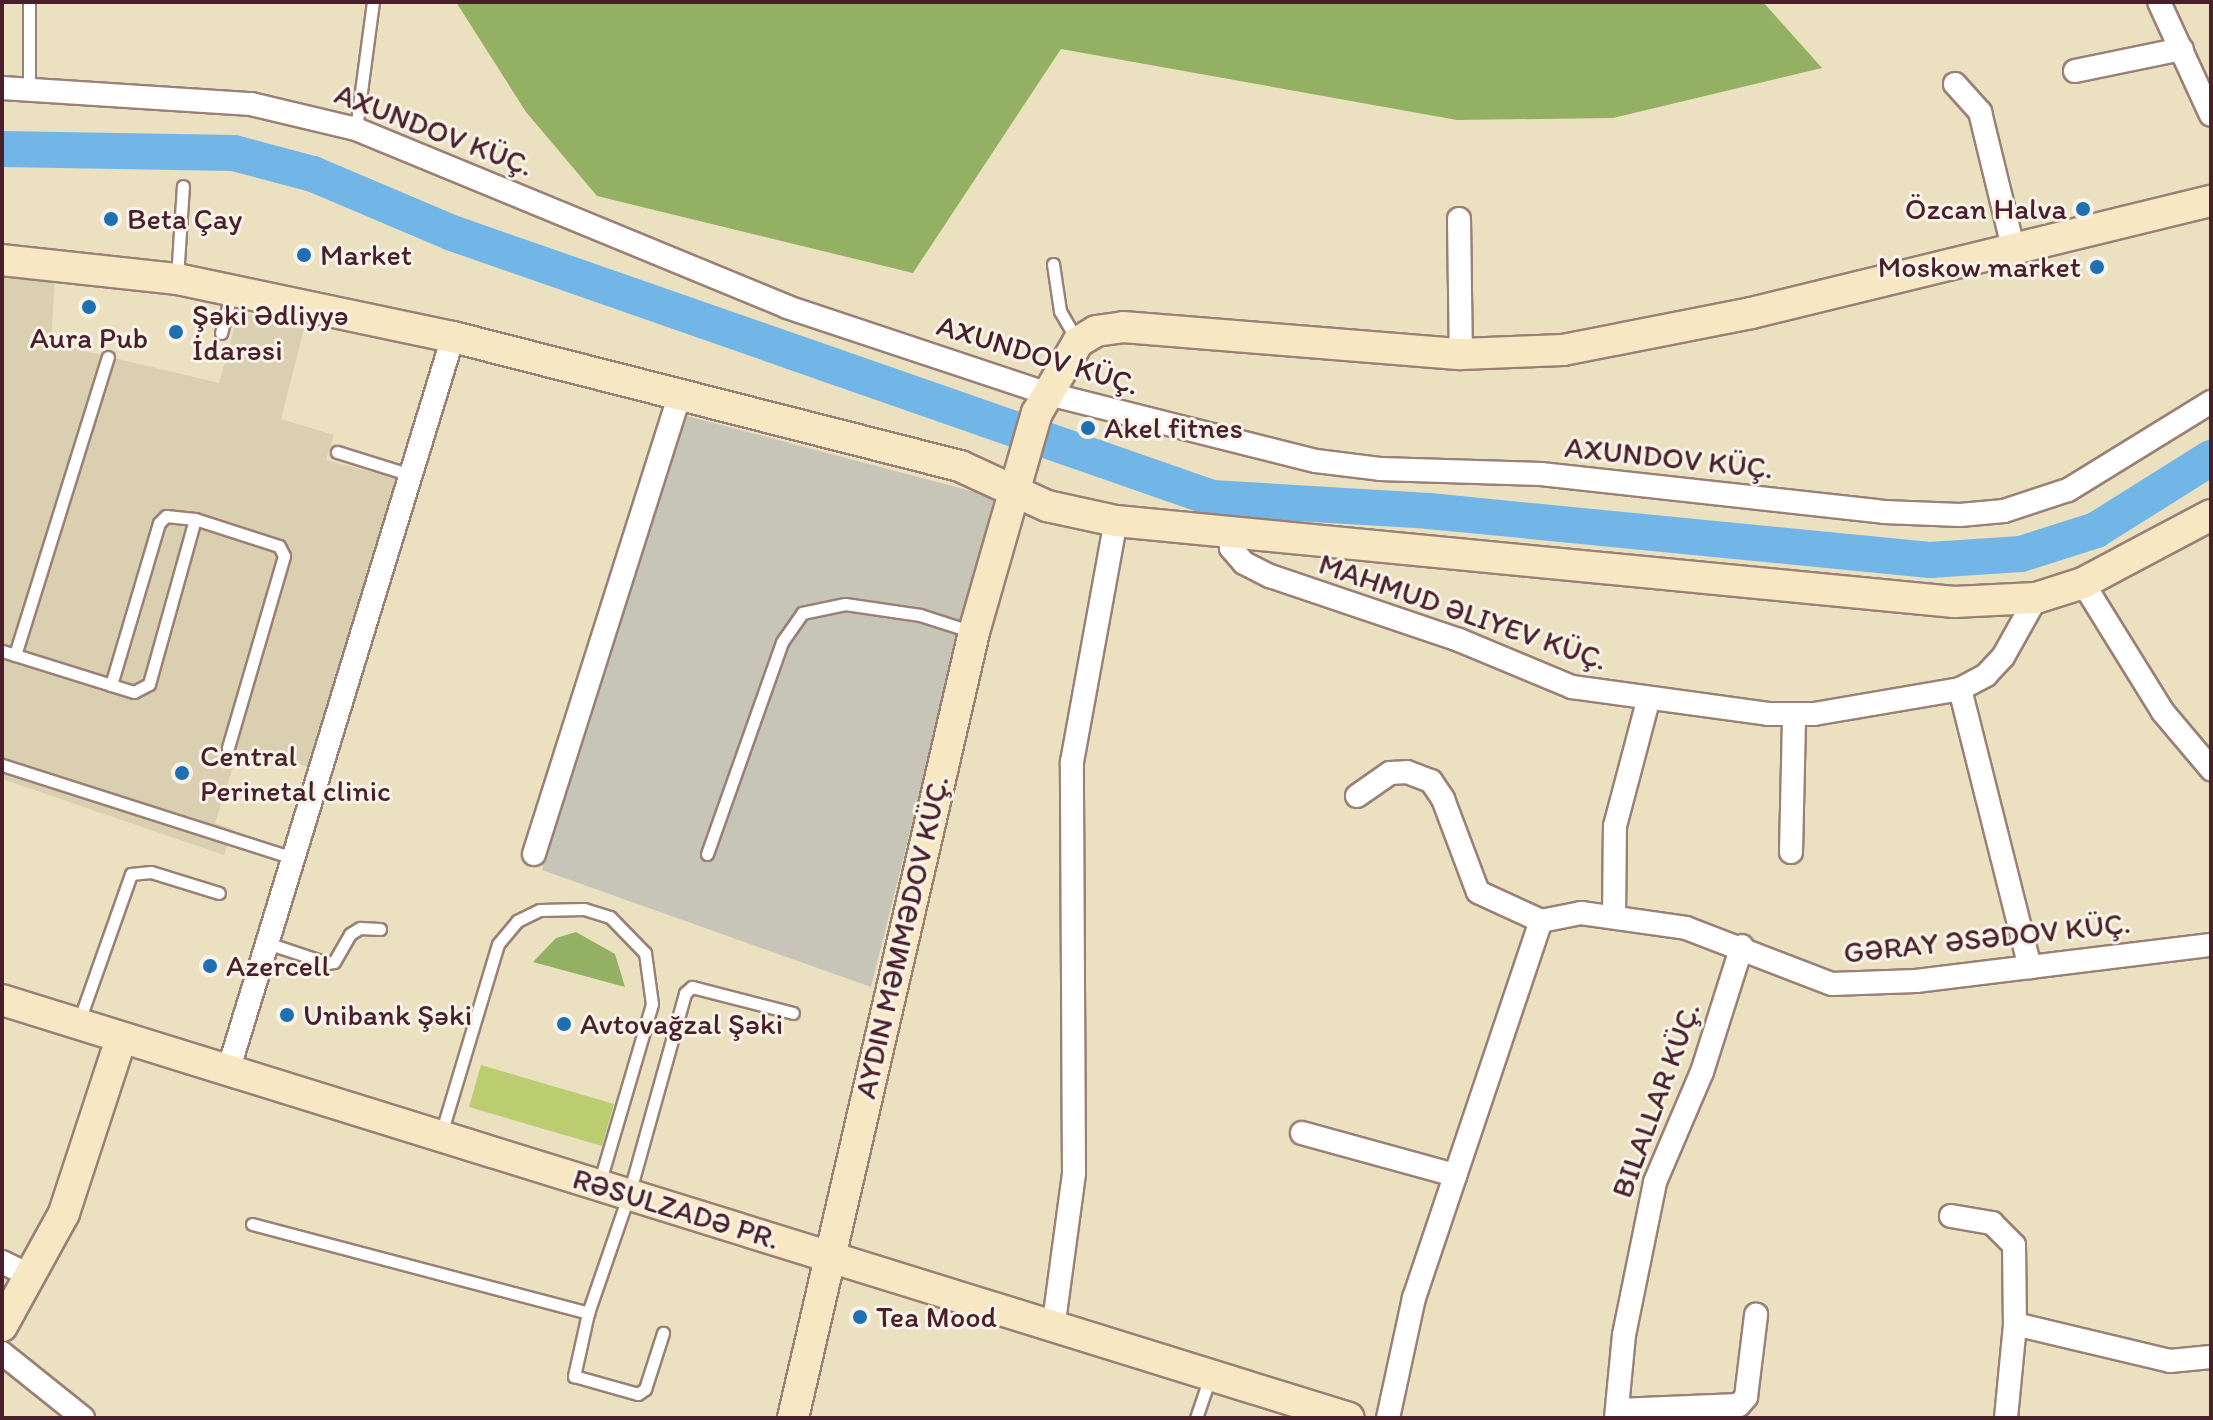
<!DOCTYPE html>
<html>
<head>
<meta charset="utf-8">
<style>
  body { margin:0 }
  #map { position:relative; width:2213px; height:1420px; overflow:hidden; background:#ebe1c0; font-family:Itim,sans-serif }
  div>[style] { position:absolute }
  .built>* { inset:0; background:#dad0b1 }
  .industrial>* { inset:0; background:#c6c5b8 }
  .green>* { inset:0; background:#bbcd70 }
  .forest>* { inset:0; background:#94b062 }
  .river>* { height:36px; margin:-18px; padding:0 18px; transform-origin:18px; border-radius:18px; background:#71b6e7 }
  .roads { filter:drop-shadow(2px 0 #9a8076) drop-shadow(-2px 0 #9a8076) drop-shadow(0 2px #9a8076) drop-shadow(0 -2px #9a8076) }
  .lane>* { height:11px; margin:-5.5px; padding:0 5.5px; transform-origin:5.5px; border-radius:5.5px; background:#fff }
  .street>* { height:22px; margin:-11px; padding:0 11px; transform-origin:11px; border-radius:11px; background:#fff }
  .secondary>* { height:30px; margin:-15px; padding:0 15px; transform-origin:15px; border-radius:15px; background:#f7e8c3 }
  .dots>* { width:22px; height:22px; translate:-50% -50%; box-sizing:border-box; border:4px solid #f7f3e8; border-radius:50% }
  span { translate:-50% -50%; white-space:nowrap; text-align:center; line-height:1.15; -webkit-text-stroke:6px #f7f3e8; paint-order:stroke }
  .street-label { font-size:30px; color:#4a1f2b }
  .poi-label { font-size:30px; color:#4a1f2b }
  .right { translate:-100% -50%; text-align:right }
  .left { translate:0 -50%; text-align:left }
  .frame { position:absolute; inset:0; border:4px solid #4a1f2b; pointer-events:none }
</style>
</head>
<body>
<div id="map">
  <div class="built">
    <div style="clip-path:polygon(2px 272px,55px 276px,51px 343px,219px 383px,239px 311px,304px 329px,281px 419px,334px 435px,326px 460px,398px 479px,313px 768px,239px 749px,215px 823px,233px 829px,224px 855px,2px 779px)"></div>
  </div>
  <div class="industrial">
    <div style="clip-path:polygon(683px 415px,994px 497px,871px 987px,542px 870px)"></div>
  </div>
  <div class="green">
    <div style="clip-path:polygon(481px 1065px,614px 1104px,602px 1146px,469px 1107px)"></div>
  </div>
  <div class="forest">
    <div style="clip-path:polygon(456px 2px,1763px 2px,1822px 68px,1613px 118px,1457px 120px,1061px 49px,913px 273px,597px 196px,526px 112px)"></div>
    <div style="clip-path:polygon(576px 932px,615px 954px,625px 987px,533px 962px,556px 938px)"></div>
  </div>
  <div class="river">
    <div style="left:2px;top:149px;width:232px;rotate:1deg"></div>
    <div style="left:234px;top:153px;width:82px;rotate:14.9deg"></div>
    <div style="left:313px;top:174px;width:151px;rotate:23deg"></div>
    <div style="left:452px;top:233px;width:805px;rotate:19.22deg"></div>
    <div style="left:1212px;top:498px;width:217px;rotate:3.4deg"></div>
    <div style="left:1429px;top:511px;width:503px;rotate:5.59deg"></div>
    <div style="left:1930px;top:560px;width:91px;rotate:-3.8deg"></div>
    <div style="left:2021px;top:554px;width:79px;rotate:-17.7deg"></div>
    <div style="left:2096px;top:530px;width:136px;rotate:-32.1deg"></div>
  </div>
  <div class="roads">
    <div class="lane">
      <div style="left:29px;top:2px;width:87px;rotate:90deg"></div>
      <div style="left:356px;top:129px;width:128px;rotate:-82.4deg"></div>
      <div style="left:1053px;top:264px;width:48px;rotate:81.5deg"></div>
      <div style="left:1060px;top:311px;width:34px;rotate:60deg"></div>
      <div style="left:177px;top:278px;width:92px;rotate:-86.3deg"></div>
      <div style="left:221px;top:333px;width:43px;rotate:-75.3deg"></div>
      <div style="left:337px;top:452px;width:77px;rotate:17.3deg"></div>
      <div style="left:2px;top:651px;width:114px;rotate:17.3deg"></div>
      <div style="left:111px;top:685px;width:169px;rotate:-73.5deg"></div>
      <div style="left:159px;top:523px;width:10px;rotate:-45deg"></div>
      <div style="left:166px;top:516px;width:29px;rotate:6deg"></div>
      <div style="left:195px;top:519px;width:88px;rotate:17.8deg"></div>
      <div style="left:279px;top:546px;width:11px;rotate:63deg"></div>
      <div style="left:284px;top:556px;width:200px;rotate:106.3deg"></div>
      <div style="left:15px;top:655px;width:312px;rotate:-72.7deg"></div>
      <div style="left:111px;top:685px;width:24px;rotate:17deg"></div>
      <div style="left:134px;top:692px;width:17px;rotate:-28deg"></div>
      <div style="left:149px;top:684px;width:171px;rotate:-74.4deg"></div>
      <div style="left:2px;top:765px;width:305px;rotate:17.7deg"></div>
      <div style="left:707px;top:854px;width:225px;rotate:-70.5deg"></div>
      <div style="left:782px;top:642px;width:35px;rotate:-55deg"></div>
      <div style="left:802px;top:613px;width:44px;rotate:-11.8deg"></div>
      <div style="left:845px;top:604px;width:76px;rotate:8.3deg"></div>
      <div style="left:920px;top:615px;width:56px;rotate:17.8deg"></div>
      <div style="left:267px;top:943px;width:63px;rotate:18.4deg"></div>
      <div style="left:327px;top:963px;width:7px;rotate:-8deg"></div>
      <div style="left:334px;top:962px;width:32px;rotate:-60deg"></div>
      <div style="left:350px;top:934px;width:12px;rotate:-31deg"></div>
      <div style="left:360px;top:928px;width:20px;rotate:3deg"></div>
      <div style="left:79px;top:1021px;width:156px;rotate:-70.5deg"></div>
      <div style="left:131px;top:874px;width:20px;rotate:-6deg"></div>
      <div style="left:151px;top:872px;width:71px;rotate:17.2deg"></div>
      <div style="left:441px;top:1134px;width:198px;rotate:-73.3deg"></div>
      <div style="left:498px;top:944px;width:30px;rotate:-50deg"></div>
      <div style="left:517px;top:921px;width:25px;rotate:-26deg"></div>
      <div style="left:540px;top:910px;width:44px;rotate:-1.3deg"></div>
      <div style="left:584px;top:909px;width:27px;rotate:17deg"></div>
      <div style="left:610px;top:917px;width:50px;rotate:45.8deg"></div>
      <div style="left:645px;top:953px;width:51px;rotate:82.2deg"></div>
      <div style="left:652px;top:1004px;width:188px;rotate:106.4deg"></div>
      <div style="left:252px;top:1224px;width:348px;rotate:14.8deg"></div>
      <div style="left:588px;top:1313px;width:126px;rotate:-71deg"></div>
      <div style="left:629px;top:1194px;width:209px;rotate:-74.4deg"></div>
      <div style="left:685px;top:993px;width:9px;rotate:-41deg"></div>
      <div style="left:692px;top:987px;width:104px;rotate:14.4deg"></div>
      <div style="left:588px;top:1313px;width:65px;rotate:102.5deg"></div>
      <div style="left:574px;top:1376px;width:66px;rotate:15.7deg"></div>
      <div style="left:638px;top:1394px;width:9px;rotate:-36deg"></div>
      <div style="left:645px;top:1389px;width:59px;rotate:-72.2deg"></div>
      <div style="left:1196px;top:1418px;width:43px;rotate:-71.1deg"></div>
    </div>
    <div class="street">
      <div style="left:2159px;top:2px;width:124px;rotate:65.3deg"></div>
      <div style="left:2075px;top:71px;width:109px;rotate:-11.6deg"></div>
      <div style="left:1955px;top:84px;width:38px;rotate:48deg"></div>
      <div style="left:1980px;top:112px;width:143px;rotate:76.3deg"></div>
      <div style="left:2px;top:88px;width:250px;rotate:3.7deg"></div>
      <div style="left:251px;top:104px;width:108px;rotate:13.4deg"></div>
      <div style="left:356px;top:129px;width:466px;rotate:22.4deg"></div>
      <div style="left:787px;top:307px;width:272px;rotate:18.4deg"></div>
      <div style="left:1045px;top:393px;width:279px;rotate:14.1deg"></div>
      <div style="left:1316px;top:461px;width:64px;rotate:7.1deg"></div>
      <div style="left:1380px;top:469px;width:161px;rotate:1.8deg"></div>
      <div style="left:1541px;top:474px;width:345px;rotate:6.3deg"></div>
      <div style="left:1884px;top:512px;width:76px;rotate:2.3deg"></div>
      <div style="left:1960px;top:515px;width:44px;rotate:-5.2deg"></div>
      <div style="left:2004px;top:511px;width:67px;rotate:-18.2deg"></div>
      <div style="left:2068px;top:490px;width:168px;rotate:-31.6deg"></div>
      <div style="left:1459px;top:219px;width:135px;rotate:89.2deg"></div>
      <div style="left:1230px;top:532px;width:16px;rotate:86deg"></div>
      <div style="left:1231px;top:548px;width:20px;rotate:49deg"></div>
      <div style="left:1244px;top:563px;width:29px;rotate:27deg"></div>
      <div style="left:1270px;top:576px;width:200px;rotate:18.7deg"></div>
      <div style="left:1459px;top:640px;width:122px;rotate:22.6deg"></div>
      <div style="left:1572px;top:687px;width:198px;rotate:7.8deg"></div>
      <div style="left:1768px;top:714px;width:46px"></div>
      <div style="left:1814px;top:714px;width:148px;rotate:-9.7deg"></div>
      <div style="left:1960px;top:689px;width:30px;rotate:-28deg"></div>
      <div style="left:1986px;top:675px;width:25px;rotate:-47deg"></div>
      <div style="left:2003px;top:657px;width:68px;rotate:-60.8deg"></div>
      <div style="left:2083px;top:583px;width:152px;rotate:58.2deg"></div>
      <div style="left:2163px;top:712px;width:75px;rotate:49.9deg"></div>
      <div style="left:1960px;top:689px;width:287px;rotate:75.9deg"></div>
      <div style="left:1357px;top:796px;width:40px;rotate:-34.9deg"></div>
      <div style="left:1390px;top:773px;width:17px;rotate:-3deg"></div>
      <div style="left:1407px;top:772px;width:26px;rotate:21deg"></div>
      <div style="left:1431px;top:781px;width:22px;rotate:56deg"></div>
      <div style="left:1443px;top:799px;width:99px;rotate:69.4deg"></div>
      <div style="left:1478px;top:892px;width:69px;rotate:24.7deg"></div>
      <div style="left:1791px;top:852px;width:137px;rotate:-88.7deg"></div>
      <div style="left:534px;top:854px;width:483px;rotate:-72.4deg"></div>
      <div style="left:1614px;top:917px;width:91px;rotate:-89.4deg"></div>
      <div style="left:1615px;top:826px;width:129px;rotate:-75.2deg"></div>
      <div style="left:1541px;top:921px;width:41px;rotate:-11.3deg"></div>
      <div style="left:1581px;top:913px;width:106px;rotate:8.1deg"></div>
      <div style="left:1686px;top:928px;width:156px;rotate:21deg"></div>
      <div style="left:1832px;top:984px;width:84px;rotate:-2deg"></div>
      <div style="left:1916px;top:981px;width:297px;rotate:-7deg"></div>
      <div style="left:228px;top:1071px;width:768px;rotate:-72.96deg"></div>
      <div style="left:1302px;top:1133px;width:159px;rotate:15.4deg"></div>
      <div style="left:1951px;top:1216px;width:42px;rotate:9.7deg"></div>
      <div style="left:1992px;top:1223px;width:31px;rotate:45deg"></div>
      <div style="left:2014px;top:1245px;width:79px;rotate:89.3deg"></div>
      <div style="left:2px;top:1262px;width:34px;rotate:26deg"></div>
      <div style="left:1053px;top:1329px;width:157px;rotate:-82.3deg"></div>
      <div style="left:1074px;top:1173px;width:411px;rotate:-90.3deg"></div>
      <div style="left:1072px;top:762px;width:245px;rotate:-79.7deg"></div>
      <div style="left:2px;top:1353px;width:104px;rotate:38.7deg"></div>
      <div style="left:1617px;top:1410px;width:122px;rotate:-2.3deg"></div>
      <div style="left:1739px;top:1405px;width:11px;rotate:-49deg"></div>
      <div style="left:1746px;top:1397px;width:83px;rotate:-83deg"></div>
      <div style="left:1388px;top:1418px;width:123px;rotate:-77.8deg"></div>
      <div style="left:1414px;top:1298px;width:398px;rotate:-71.4deg"></div>
      <div style="left:1616px;top:1418px;width:83px;rotate:-84.5deg"></div>
      <div style="left:1624px;top:1335px;width:156px;rotate:-78.5deg"></div>
      <div style="left:1655px;top:1182px;width:120px;rotate:-66.9deg"></div>
      <div style="left:1702px;top:1072px;width:132px;rotate:-72.4deg"></div>
      <div style="left:2006px;top:1418px;width:94px;rotate:-84.5deg"></div>
      <div style="left:2015px;top:1324px;width:159px;rotate:13.4deg"></div>
      <div style="left:2170px;top:1361px;width:41px;rotate:-5.6deg"></div>
    </div>
    <div class="secondary">
      <div style="left:2px;top:260px;width:176px;rotate:6.2deg"></div>
      <div style="left:177px;top:279px;width:282px;rotate:11.9deg"></div>
      <div style="left:453px;top:337px;width:523px;rotate:14.28deg"></div>
      <div style="left:960px;top:466px;width:96px;rotate:24.7deg"></div>
      <div style="left:1047px;top:506px;width:71px;rotate:12.3deg"></div>
      <div style="left:1116px;top:521px;width:842px;rotate:5.52deg"></div>
      <div style="left:1954px;top:602px;width:82px;rotate:-2.8deg"></div>
      <div style="left:2036px;top:598px;width:49px;rotate:-17.7deg"></div>
      <div style="left:2083px;top:583px;width:145px;rotate:-28deg"></div>
      <div style="left:2px;top:1000px;width:1410px;rotate:17.24deg"></div>
      <div style="left:2px;top:1326px;width:129px;rotate:-61.2deg"></div>
      <div style="left:64px;top:1213px;width:183px;rotate:-71.9deg"></div>
      <div style="left:793px;top:1418px;width:807px;rotate:-77.03deg"></div>
      <div style="left:974px;top:632px;width:228px;rotate:-74deg"></div>
      <div style="left:1037px;top:413px;width:82px;rotate:-60deg"></div>
      <div style="left:1078px;top:342px;width:21px;rotate:-31deg"></div>
      <div style="left:1096px;top:331px;width:27px;rotate:-8deg"></div>
      <div style="left:1123px;top:327px;width:339px;rotate:4.6deg"></div>
      <div style="left:1461px;top:354px;width:102px;rotate:-2.2deg"></div>
      <div style="left:1563px;top:350px;width:192px;rotate:-11.1deg"></div>
      <div style="left:1751px;top:313px;width:473px;rotate:-13.7deg"></div>
    </div>
  </div>
  <div class="dots">
    <div style="left:2083px;top:209px;background:#1f6fb2"></div>
    <div style="left:111px;top:219px;background:#1f6fb2"></div>
    <div style="left:304px;top:255px;background:#1f6fb2"></div>
    <div style="left:2097px;top:267px;background:#1f6fb2"></div>
    <div style="left:89px;top:307px;background:#1f6fb2"></div>
    <div style="left:176px;top:332px;background:#1f6fb2"></div>
    <div style="left:1088px;top:428px;background:#1f6fb2"></div>
    <div style="left:182px;top:773px;background:#1f6fb2"></div>
    <div style="left:210px;top:966px;background:#1f6fb2"></div>
    <div style="left:287px;top:1015px;background:#1f6fb2"></div>
    <div style="left:564px;top:1024px;background:#1f6fb2"></div>
    <div style="left:860px;top:1317px;background:#1f6fb2"></div>
  </div>
  <div class="street-label">
    <span style="left:434px;top:130px;rotate:21deg">AXUNDOV KÜÇ.</span>
    <span style="left:1038px;top:355px;rotate:17deg">AXUNDOV KÜÇ.</span>
    <span style="left:1669px;top:458px;rotate:6deg">AXUNDOV KÜÇ.</span>
    <span style="left:1463px;top:612px;rotate:19deg">MAHMUD ƏLIYEV KÜÇ.</span>
    <span style="left:902px;top:937px;rotate:-77deg">AYDIN MƏMMƏDOV KÜÇ.</span>
    <span style="left:1987px;top:938px;rotate:-6deg">GƏRAY ƏSƏDOV KÜÇ.</span>
    <span style="left:1656px;top:1100px;rotate:-70deg">BILALLAR KÜÇ.</span>
    <span style="left:676px;top:1209px;rotate:17deg">RƏSULZADƏ PR.</span>
  </div>
  <div class="poi-label">
    <span class="right" style="left:2067px;top:209px">Özcan Halva</span>
    <span class="left" style="left:127px;top:219px">Beta Çay</span>
    <span class="left" style="left:320px;top:255px">Market</span>
    <span class="right" style="left:2081px;top:267px">Moskow market</span>
    <span class="left" style="left:192px;top:332px">Şəki Ədliyyə<br>İdarəsi</span>
    <span style="left:89px;top:338px">Aura Pub</span>
    <span class="left" style="left:1104px;top:428px">Akel fitnes</span>
    <span class="left" style="left:200px;top:773px">Central<br>Perinetal clinic</span>
    <span class="left" style="left:226px;top:966px">Azercell</span>
    <span class="left" style="left:303px;top:1015px">Unibank Şəki</span>
    <span class="left" style="left:580px;top:1024px">Avtovağzal Şəki</span>
    <span class="left" style="left:876px;top:1317px">Tea Mood</span>
  </div>
  <div class="frame"></div>
</div>
</body>
</html>
